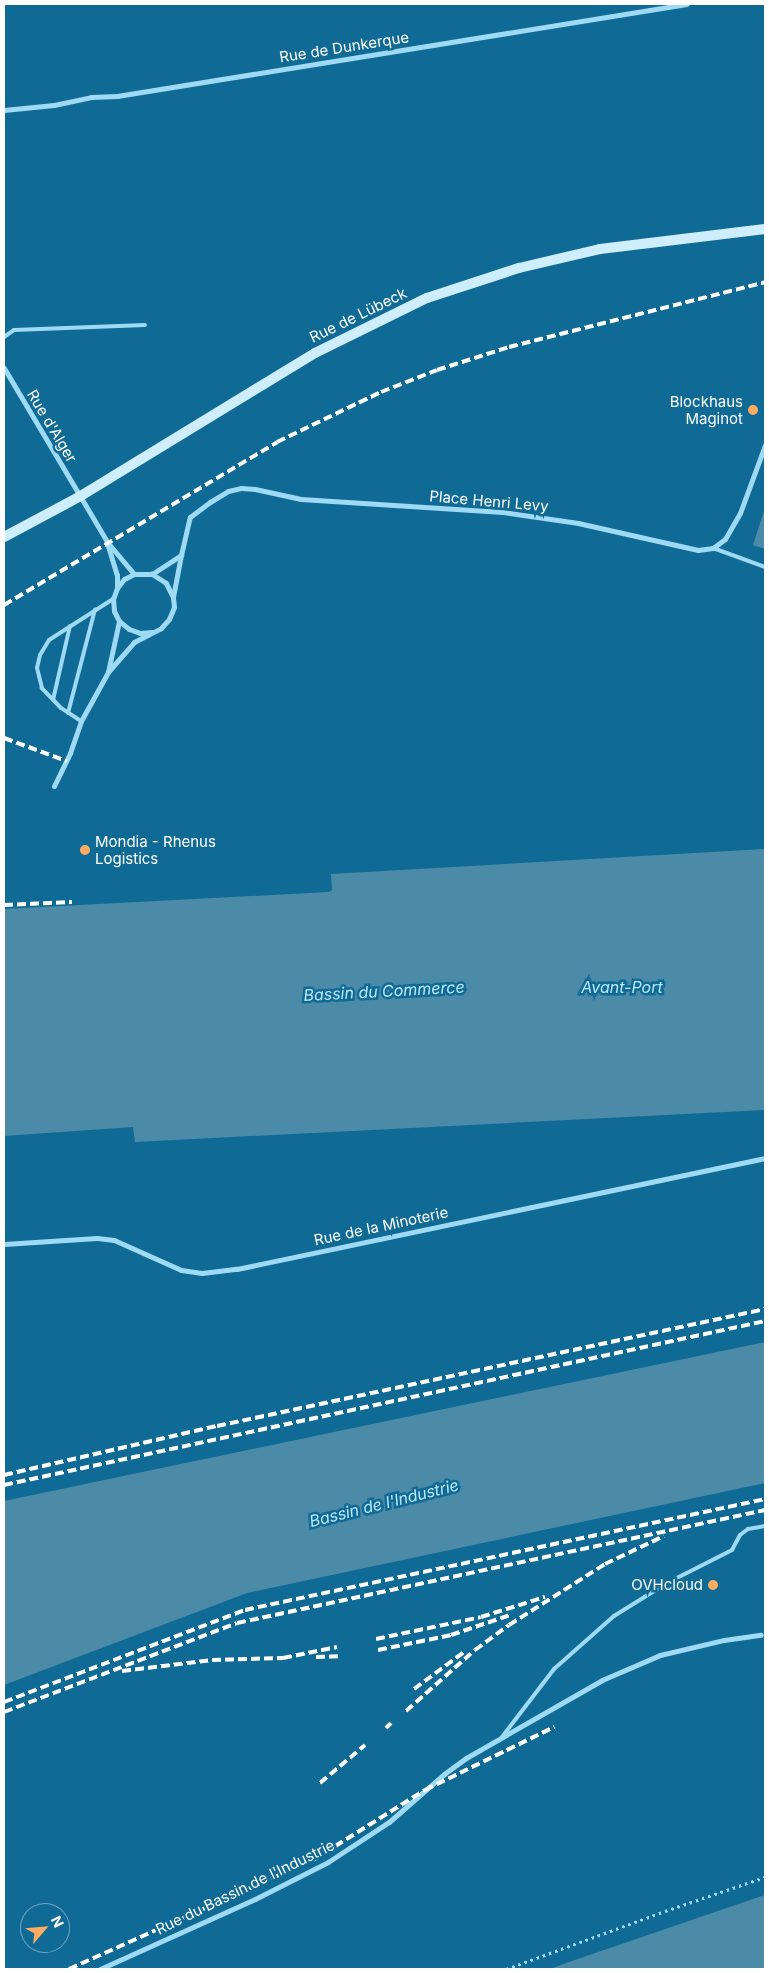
<!DOCTYPE html>
<html>
<head>
<meta charset="utf-8">
<style>
  body { margin:0 }
  #map { position:relative; width:769px; height:1973px; overflow:hidden; background:#106a96; font-family:Inter,sans-serif }
  div>[style] { position:absolute }
  .water>* { inset:0; background:#4b8ba8 }
  .path>* { height:2.5px; margin-top:-1.25px; transform-origin:0; background:repeating-linear-gradient(90deg,#9edaf4 0 2.5px,transparent 0 6.5px) }
  .service>* { height:4px; margin:-2px; padding:0 2px; transform-origin:2px; border-radius:2px; background:#9edaf4 }
  .minor>* { height:5px; margin:-2.5px; padding:0 2.5px; transform-origin:2.5px; border-radius:2.5px; background:#9edaf4 }
  .secondary>* { height:10px; margin:-5px; padding:0 5px; transform-origin:5px; border-radius:5px; background:#ceeefd }
  .rail>* { height:4px; margin-top:-2px; transform-origin:0; background:repeating-linear-gradient(90deg,#fff 0 9px,transparent 0 13px) }
  .dots>* { width:14px; height:14px; translate:-50% -50%; box-sizing:border-box; border:2px solid #106a96; border-radius:50% }
  span { translate:-50% -50%; white-space:nowrap; text-align:center; line-height:1.15; -webkit-text-stroke:5px #106a96; paint-order:stroke }
  .street-label { font-size:15px; color:#fff }
  .poi-label { font-size:15px; color:#fff }
  .right { translate:-100% -50%; text-align:right }
  .left { translate:0 -50%; text-align:left }
  .water-label { font-size:16px; color:#bce8fc; font-style:italic }
  .frame { position:absolute; inset:0; border:5px solid #fff; pointer-events:none }
  .north { position:absolute; left:20px; top:1903px; width:50px; height:50px; box-sizing:border-box; background:#106a96; border:1px solid #70a6c0; border-radius:50%; rotate:63deg; font-size:14px; font-weight:700; line-height:20px; text-align:center; color:#fff }
  .north::after { content:''; display:block; margin:auto; width:18px; height:22px; background:#ffac61; clip-path:polygon(50% 0,100% 100%,50% 72%,0 100%) }
</style>
</head>
<body>
<div id="map">
  <div class="water">
    <div style="clip-path:polygon(765px 508px,765px 549px,753px 545px)"></div>
    <div style="clip-path:polygon(765px 849px,765px 1110px,135px 1142px,133px 1127px,4px 1136px,4px 909px,329px 892px,332px 890px,331px 874px)"></div>
    <div style="clip-path:polygon(765px 1342px,765px 1483px,247px 1593px,4px 1685px,4px 1501px)"></div>
    <div style="clip-path:polygon(765px 1895px,765px 1969px,550px 1969px,569px 1962px)"></div>
  </div>
  <div class="path">
    <div style="left:506px;top:1969px;width:169px;rotate:-20deg"></div>
    <div style="left:665px;top:1911px;width:106px;rotate:-18.8deg"></div>
  </div>
  <div class="service">
    <div style="left:4px;top:337px;width:12px;rotate:-35deg"></div>
    <div style="left:14px;top:330px;width:131px;rotate:-2.2deg"></div>
    <div style="left:713px;top:548px;width:55px;rotate:20.1deg"></div>
    <div style="left:53px;top:700px;width:76px;rotate:-77.1deg"></div>
    <div style="left:68px;top:713px;width:107px;rotate:-75.4deg"></div>
    <div style="left:81px;top:721px;width:24px;rotate:-147deg"></div>
    <div style="left:61px;top:708px;width:28px;rotate:-134deg"></div>
    <div style="left:42px;top:688px;width:21px;rotate:-104deg"></div>
    <div style="left:37px;top:668px;width:13px;rotate:-77deg"></div>
    <div style="left:40px;top:655px;width:17px;rotate:-59deg"></div>
    <div style="left:49px;top:640px;width:76px;rotate:-32.6deg"></div>
    <div style="left:502px;top:1737px;width:86px;rotate:-52.6deg"></div>
    <div style="left:554px;top:1669px;width:80px;rotate:-41.5deg"></div>
    <div style="left:614px;top:1616px;width:62px;rotate:-31.9deg"></div>
    <div style="left:667px;top:1583px;width:73px;rotate:-26.9deg"></div>
    <div style="left:732px;top:1550px;width:17px;rotate:-62deg"></div>
    <div style="left:740px;top:1535px;width:10px;rotate:-37deg"></div>
    <div style="left:748px;top:1529px;width:17px;rotate:-10deg"></div>
  </div>
  <div class="minor">
    <div style="left:4px;top:110px;width:50px;rotate:-5.7deg"></div>
    <div style="left:54px;top:105px;width:38px;rotate:-12deg"></div>
    <div style="left:91px;top:97px;width:26px;rotate:-2deg"></div>
    <div style="left:117px;top:96px;width:577px;rotate:-9.17deg"></div>
    <div style="left:4px;top:368px;width:204px;rotate:59.3deg"></div>
    <div style="left:108px;top:543px;width:40px;rotate:50deg"></div>
    <div style="left:108px;top:546px;width:30px;rotate:73deg"></div>
    <div style="left:117px;top:575px;width:13px;rotate:90deg"></div>
    <div style="left:181px;top:555px;width:39px;rotate:-77deg"></div>
    <div style="left:190px;top:517px;width:25px;rotate:-37deg"></div>
    <div style="left:210px;top:502px;width:21px;rotate:-31deg"></div>
    <div style="left:228px;top:491px;width:13px;rotate:-13deg"></div>
    <div style="left:241px;top:488px;width:14px;rotate:4deg"></div>
    <div style="left:255px;top:489px;width:47px;rotate:12.3deg"></div>
    <div style="left:301px;top:499px;width:202px;rotate:3.7deg"></div>
    <div style="left:503px;top:512px;width:76px;rotate:8.3deg"></div>
    <div style="left:578px;top:523px;width:123px;rotate:12.7deg"></div>
    <div style="left:698px;top:550px;width:15px;rotate:-8deg"></div>
    <div style="left:713px;top:548px;width:15px;rotate:-37deg"></div>
    <div style="left:725px;top:539px;width:30px;rotate:-60deg"></div>
    <div style="left:740px;top:513px;width:72px;rotate:-69.8deg"></div>
    <div style="left:152px;top:574px;width:35px;rotate:-33deg"></div>
    <div style="left:181px;top:555px;width:43px;rotate:100.8deg"></div>
    <div style="left:108px;top:672px;width:40px;rotate:-49deg"></div>
    <div style="left:134px;top:642px;width:30px;rotate:-27deg"></div>
    <div style="left:161px;top:628px;width:12px;rotate:-48deg"></div>
    <div style="left:169px;top:619px;width:13px;rotate:-67deg"></div>
    <div style="left:174px;top:607px;width:10px;rotate:-96deg"></div>
    <div style="left:173px;top:597px;width:16px;rotate:-117deg"></div>
    <div style="left:166px;top:583px;width:17px;rotate:-147deg"></div>
    <div style="left:152px;top:574px;width:18px;rotate:180deg"></div>
    <div style="left:134px;top:574px;width:11px;rotate:153deg"></div>
    <div style="left:124px;top:579px;width:11px;rotate:128deg"></div>
    <div style="left:117px;top:588px;width:12px;rotate:110deg"></div>
    <div style="left:113px;top:599px;width:12px;rotate:85deg"></div>
    <div style="left:114px;top:611px;width:11px;rotate:63deg"></div>
    <div style="left:119px;top:621px;width:13px;rotate:39deg"></div>
    <div style="left:129px;top:629px;width:12px;rotate:20deg"></div>
    <div style="left:140px;top:633px;width:12px;rotate:-5deg"></div>
    <div style="left:54px;top:786px;width:37px;rotate:-64deg"></div>
    <div style="left:70px;top:753px;width:34px;rotate:-71deg"></div>
    <div style="left:81px;top:721px;width:56px;rotate:-61.1deg"></div>
    <div style="left:108px;top:672px;width:52px;rotate:-77.8deg"></div>
    <div style="left:4px;top:1244px;width:93px;rotate:-3.7deg"></div>
    <div style="left:97px;top:1238px;width:17px;rotate:7deg"></div>
    <div style="left:114px;top:1240px;width:73px;rotate:24.1deg"></div>
    <div style="left:181px;top:1270px;width:21px;rotate:8deg"></div>
    <div style="left:202px;top:1273px;width:35px;rotate:-7deg"></div>
    <div style="left:237px;top:1269px;width:540px;rotate:-11.87deg"></div>
    <div style="left:100px;top:1969px;width:170px;rotate:-24.3deg"></div>
    <div style="left:255px;top:1899px;width:82px;rotate:-26.9deg"></div>
    <div style="left:328px;top:1862px;width:73px;rotate:-33.3deg"></div>
    <div style="left:389px;top:1822px;width:73px;rotate:-41.1deg"></div>
    <div style="left:444px;top:1774px;width:27px;rotate:-36deg"></div>
    <div style="left:466px;top:1758px;width:157px;rotate:-29.8deg"></div>
    <div style="left:602px;top:1680px;width:63px;rotate:-23.3deg"></div>
    <div style="left:660px;top:1655px;width:66px;rotate:-13.2deg"></div>
    <div style="left:724px;top:1640px;width:37px;rotate:-8deg"></div>
  </div>
  <div class="secondary">
    <div style="left:4px;top:537px;width:85px;rotate:-28.1deg"></div>
    <div style="left:79px;top:497px;width:276px;rotate:-31.4deg"></div>
    <div style="left:315px;top:353px;width:125px;rotate:-26.2deg"></div>
    <div style="left:427px;top:298px;width:97px;rotate:-18.1deg"></div>
    <div style="left:519px;top:268px;width:83px;rotate:-13.2deg"></div>
    <div style="left:600px;top:249px;width:166px;rotate:-6.9deg"></div>
  </div>
  <div class="rail">
    <div style="left:4px;top:605px;width:318px;rotate:-30.8deg"></div>
    <div style="left:277px;top:442px;width:115px;rotate:-25.7deg"></div>
    <div style="left:381px;top:392px;width:60px;rotate:-21.4deg"></div>
    <div style="left:437px;top:370px;width:76px;rotate:-17.7deg"></div>
    <div style="left:509px;top:347px;width:264px;rotate:-14.2deg"></div>
    <div style="left:4px;top:738px;width:67px;rotate:20.1deg"></div>
    <div style="left:4px;top:905px;width:68px;rotate:-2.5deg"></div>
    <div style="left:4px;top:1475px;width:219px;rotate:-13deg"></div>
    <div style="left:217px;top:1426px;width:560px;rotate:-12.05deg"></div>
    <div style="left:4px;top:1485px;width:778px;rotate:-12.16deg"></div>
    <div style="left:376px;top:1639px;width:107px;rotate:-11.8deg"></div>
    <div style="left:481px;top:1617px;width:67px;rotate:-17.4deg"></div>
    <div style="left:378px;top:1650px;width:75px;rotate:-11.6deg"></div>
    <div style="left:451px;top:1635px;width:62px;rotate:-18.7deg"></div>
    <div style="left:316px;top:1657px;width:23px;rotate:-2deg"></div>
    <div style="left:122px;top:1671px;width:91px;rotate:-7deg"></div>
    <div style="left:212px;top:1660px;width:71px;rotate:-1.6deg"></div>
    <div style="left:283px;top:1658px;width:55px;rotate:-11.5deg"></div>
    <div style="left:414px;top:1689px;width:62px;rotate:-36.5deg"></div>
    <div style="left:4px;top:1702px;width:258px;rotate:-20.9deg"></div>
    <div style="left:245px;top:1610px;width:532px;rotate:-12.05deg"></div>
    <div style="left:406px;top:1711px;width:92px;rotate:-41.5deg"></div>
    <div style="left:475px;top:1650px;width:42px;rotate:-36.3deg"></div>
    <div style="left:509px;top:1625px;width:114px;rotate:-32.4deg"></div>
    <div style="left:605px;top:1564px;width:65px;rotate:-25.4deg"></div>
    <div style="left:4px;top:1712px;width:249px;rotate:-20.9deg"></div>
    <div style="left:237px;top:1623px;width:540px;rotate:-12.08deg"></div>
    <div style="left:386px;top:1728px;width:7px;rotate:-45deg"></div>
    <div style="left:320px;top:1783px;width:59px;rotate:-40.2deg"></div>
    <div style="left:69px;top:1969px;width:267px;rotate:-24.1deg"></div>
    <div style="left:313px;top:1860px;width:132px;rotate:-32deg"></div>
    <div style="left:425px;top:1790px;width:144px;rotate:-26deg"></div>
  </div>
  <div class="dots">
    <div style="left:753px;top:410px;background:#ffac61"></div>
    <div style="left:85px;top:850px;background:#ffac61"></div>
    <div style="left:713px;top:1585px;background:#ffac61"></div>
  </div>
  <div class="street-label">
    <span style="left:344px;top:47px;rotate:-9deg">Rue de Dunkerque</span>
    <span style="left:358px;top:315px;rotate:-26deg">Rue de Lübeck</span>
    <span style="left:52px;top:426px;rotate:59deg">Rue d'Alger</span>
    <span style="left:489px;top:501px;rotate:5deg">Place Henri Levy</span>
    <span style="left:381px;top:1226px;rotate:-12deg">Rue de la Minoterie</span>
    <span style="left:245px;top:1887px;rotate:-26deg">Rue du Bassin de l'Industrie</span>
  </div>
  <div class="poi-label">
    <span class="right" style="left:743px;top:410px">Blockhaus<br>Maginot</span>
    <span class="left" style="left:95px;top:850px">Mondia - Rhenus<br>Logistics</span>
    <span class="right" style="left:703px;top:1585px">OVHcloud</span>
  </div>
  <div class="water-label">
    <span style="left:622px;top:987px">Avant-Port</span>
    <span style="left:384px;top:991px;rotate:-3deg">Bassin du Commerce</span>
    <span style="left:384px;top:1503px;rotate:-14deg">Bassin de l'Industrie</span>
  </div>
  <div class="frame"></div>
  <div class="north">N</div>
</div>
</body>
</html>
